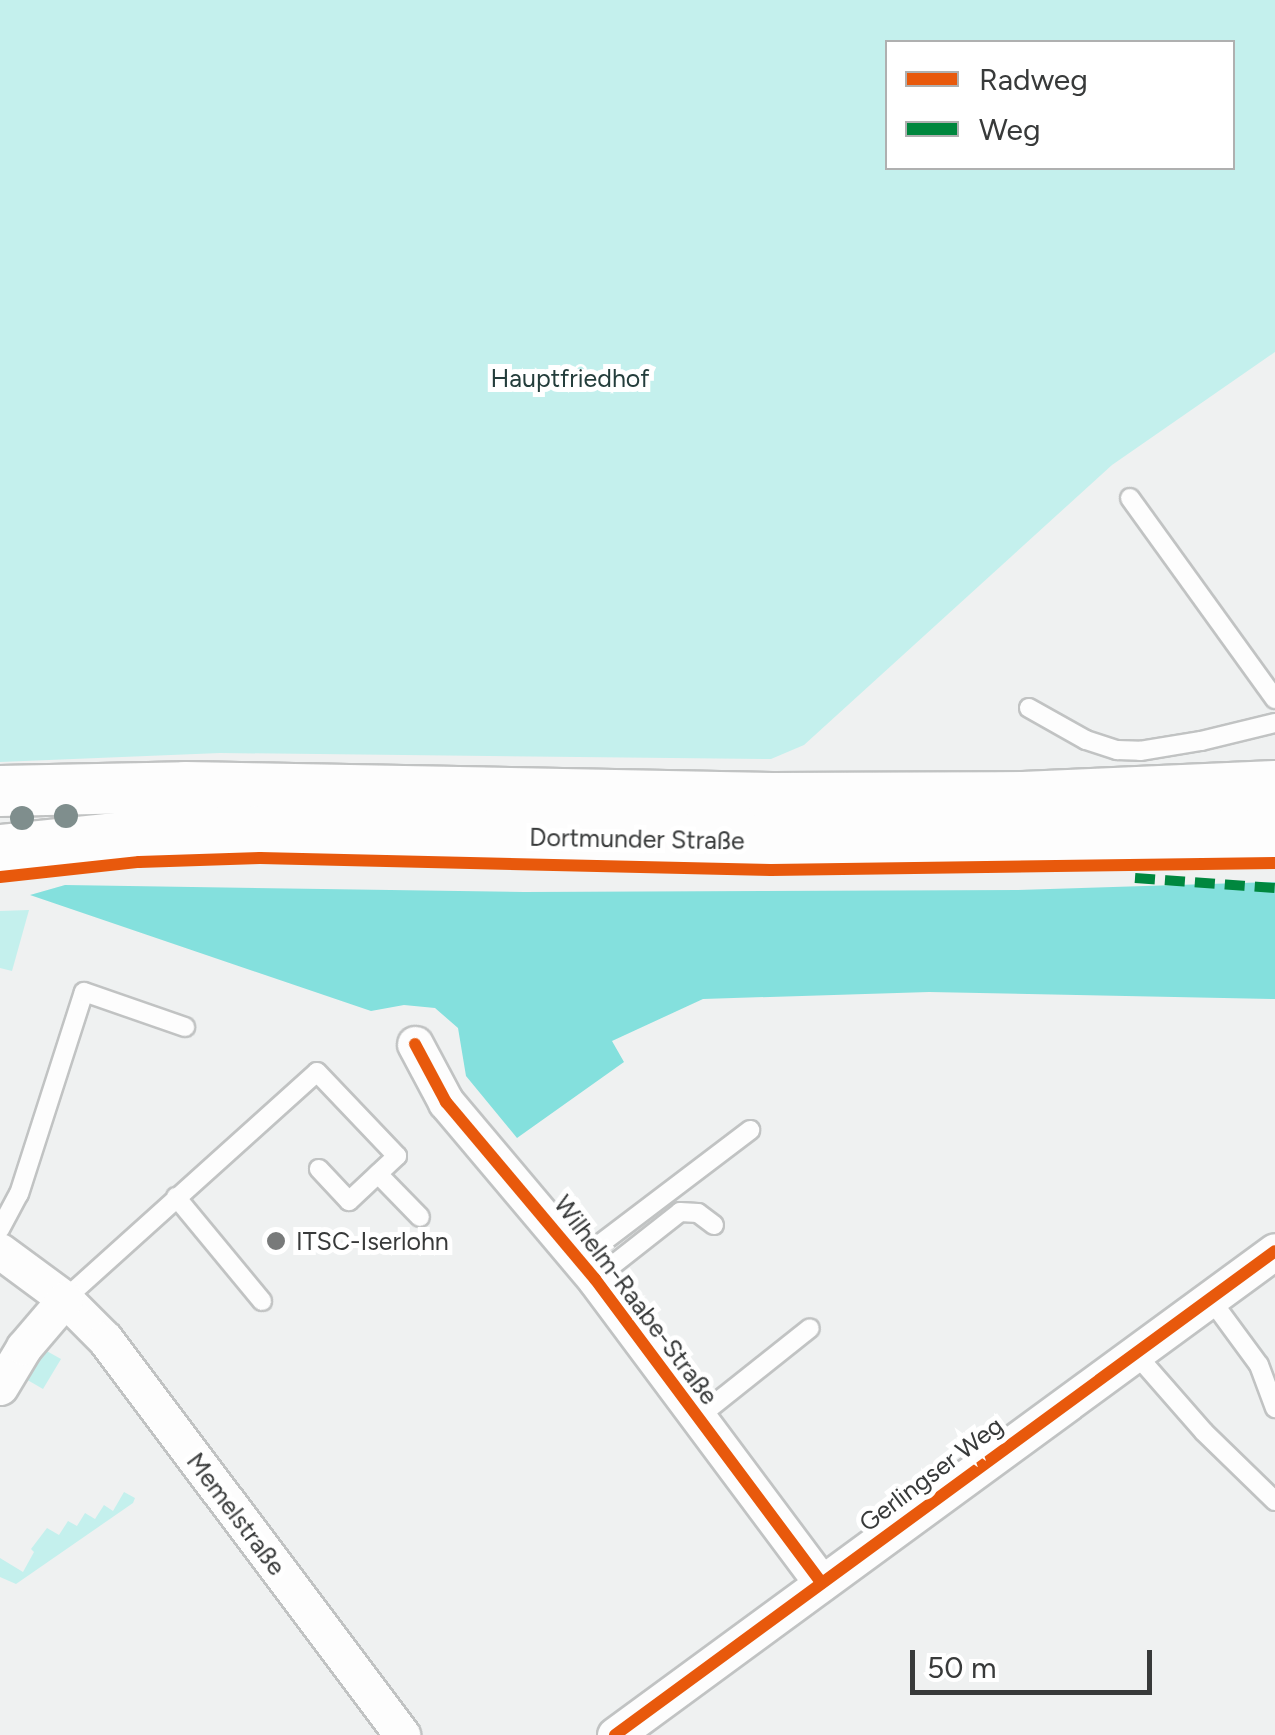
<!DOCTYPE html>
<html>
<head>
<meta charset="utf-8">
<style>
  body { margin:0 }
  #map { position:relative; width:1275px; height:1735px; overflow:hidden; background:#eff1f1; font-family:Figtree,sans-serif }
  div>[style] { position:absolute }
  .green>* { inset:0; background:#c4f0ed }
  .forest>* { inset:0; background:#84e0dd }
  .roads { filter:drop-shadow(2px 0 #c1c3c3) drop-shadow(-2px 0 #c1c3c3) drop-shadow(0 2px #c1c3c3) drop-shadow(0 -2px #c1c3c3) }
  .service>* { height:18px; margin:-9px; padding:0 9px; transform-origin:9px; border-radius:9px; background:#fdfdfd }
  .minor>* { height:35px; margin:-17.5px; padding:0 17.5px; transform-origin:17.5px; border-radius:17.5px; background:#fdfdfd }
  .secondary>* { height:50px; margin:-25px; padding:0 25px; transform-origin:25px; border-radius:25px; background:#fdfdfd }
  .quiet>* { height:10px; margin-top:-5px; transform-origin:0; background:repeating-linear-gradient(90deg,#00873e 0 20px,transparent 0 30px) }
  .cycleway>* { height:12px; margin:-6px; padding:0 6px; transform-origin:6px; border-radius:6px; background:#e8590c }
  .trees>* { width:24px; height:24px; margin:-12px; border-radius:50%; background:#7f8e8d }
  .dots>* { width:28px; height:28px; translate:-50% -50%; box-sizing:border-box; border:5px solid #fff; border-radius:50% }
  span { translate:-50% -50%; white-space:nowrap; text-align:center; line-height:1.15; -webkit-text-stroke:10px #fff; paint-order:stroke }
  .park-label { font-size:25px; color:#233d3b }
  .street-label { font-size:25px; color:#383a3a }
  .poi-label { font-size:25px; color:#383a3a }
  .left { translate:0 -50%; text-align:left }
  .legend { position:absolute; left:885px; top:40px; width:350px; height:130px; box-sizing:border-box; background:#fff; border:2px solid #afb0b0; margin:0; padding:12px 18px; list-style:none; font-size:30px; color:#383a3a }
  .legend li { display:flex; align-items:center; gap:20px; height:50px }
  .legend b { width:50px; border:2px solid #afb0b0 }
  .scale { position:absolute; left:910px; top:1650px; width:242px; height:45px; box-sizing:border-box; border:5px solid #383a3a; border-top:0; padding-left:12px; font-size:30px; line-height:35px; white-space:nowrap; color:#383a3a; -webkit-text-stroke:8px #fff; paint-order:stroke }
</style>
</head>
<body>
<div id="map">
  <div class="green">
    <div style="clip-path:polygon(evenodd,0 0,1275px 0,1275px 352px,1112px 465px,804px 745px,771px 759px,220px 753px,0 762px,0 0,888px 42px,1232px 42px,1232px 168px,888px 168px,888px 42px)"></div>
    <div style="clip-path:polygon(29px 910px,12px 971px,0 968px,0 911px)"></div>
    <div style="clip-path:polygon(43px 1349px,61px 1359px,43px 1389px,24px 1378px)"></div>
    <div style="clip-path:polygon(124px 1492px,135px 1498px,133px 1503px,16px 1584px,0 1577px,0 1558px,23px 1572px,34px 1552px,31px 1549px,47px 1528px,59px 1535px,68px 1521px,77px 1526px,85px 1513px,95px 1519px,104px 1505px,113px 1511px)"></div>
  </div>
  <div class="forest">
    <div style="clip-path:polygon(1275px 882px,1275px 999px,929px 992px,703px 999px,612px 1041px,624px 1062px,517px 1138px,466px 1076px,458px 1028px,435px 1008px,404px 1005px,371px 1011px,30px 895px,65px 885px,524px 892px,1018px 890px)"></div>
  </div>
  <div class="roads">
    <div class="service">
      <div style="left:1130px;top:498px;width:248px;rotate:54.2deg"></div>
      <div style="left:1029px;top:708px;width:65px;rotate:29.3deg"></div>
      <div style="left:1086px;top:740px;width:33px;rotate:18deg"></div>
      <div style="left:1117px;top:750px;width:23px;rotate:2deg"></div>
      <div style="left:1140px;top:751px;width:62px;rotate:-9.3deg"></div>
      <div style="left:1201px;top:741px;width:76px;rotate:-13.7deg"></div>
      <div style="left:378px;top:1174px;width:60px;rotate:45.7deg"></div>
      <div style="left:176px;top:1197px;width:135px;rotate:50.4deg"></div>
      <div style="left:0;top:1229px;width:40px;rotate:-62deg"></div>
      <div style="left:19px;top:1194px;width:212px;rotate:-72.2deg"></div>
      <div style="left:84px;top:992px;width:107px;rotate:19.1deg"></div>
      <div style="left:579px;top:1260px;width:215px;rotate:-37.2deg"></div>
      <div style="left:595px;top:1279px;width:108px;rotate:-38.2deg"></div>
      <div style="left:680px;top:1212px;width:18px;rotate:3deg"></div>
      <div style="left:698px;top:1213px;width:20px;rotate:37deg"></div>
      <div style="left:1209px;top:1297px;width:84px;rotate:53.7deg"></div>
      <div style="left:1259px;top:1365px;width:46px;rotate:69.6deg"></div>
      <div style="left:65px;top:1299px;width:339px;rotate:-42deg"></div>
      <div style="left:317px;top:1072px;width:116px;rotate:46.4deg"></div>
      <div style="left:397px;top:1156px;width:66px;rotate:136.8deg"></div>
      <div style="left:349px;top:1201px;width:44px;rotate:-133.2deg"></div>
      <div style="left:1134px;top:1352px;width:106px;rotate:48.8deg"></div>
      <div style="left:1204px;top:1432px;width:99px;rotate:44.2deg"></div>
      <div style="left:697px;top:1418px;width:144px;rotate:-38.5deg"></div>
    </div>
    <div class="minor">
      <div style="left:415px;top:1044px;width:66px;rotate:61.9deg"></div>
      <div style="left:446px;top:1102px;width:231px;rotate:49.9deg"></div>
      <div style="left:595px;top:1279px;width:379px;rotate:53.3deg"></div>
      <div style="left:0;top:1251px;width:81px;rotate:36.4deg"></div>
      <div style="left:65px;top:1299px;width:57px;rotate:45deg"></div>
      <div style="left:105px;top:1339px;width:495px;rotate:53.1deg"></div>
      <div style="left:0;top:1387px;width:47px;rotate:-59deg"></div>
      <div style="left:24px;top:1347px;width:63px;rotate:-49.5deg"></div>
      <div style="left:615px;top:1735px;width:818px;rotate:-36.25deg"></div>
    </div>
    <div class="secondary">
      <div style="left:0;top:791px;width:185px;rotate:-1.2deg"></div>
      <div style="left:185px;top:787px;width:587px;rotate:1.07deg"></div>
      <div style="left:772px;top:798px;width:251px;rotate:-0.2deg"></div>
      <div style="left:1023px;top:797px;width:252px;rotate:-2.5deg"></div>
      <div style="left:0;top:850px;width:137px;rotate:-5.9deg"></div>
      <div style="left:136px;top:836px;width:124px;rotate:-2.3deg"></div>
      <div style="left:260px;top:831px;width:511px;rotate:1.12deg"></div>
      <div style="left:771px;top:841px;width:504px;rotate:-0.68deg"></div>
    </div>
  </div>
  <div class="quiet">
    <div style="left:1135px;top:878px;width:140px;rotate:4.1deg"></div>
  </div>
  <div class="cycleway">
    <div style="left:0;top:877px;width:140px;rotate:-6.2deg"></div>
    <div style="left:139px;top:862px;width:121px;rotate:-1.9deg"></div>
    <div style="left:260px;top:858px;width:511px;rotate:1.35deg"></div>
    <div style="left:771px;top:870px;width:504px;rotate:-0.8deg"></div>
    <div style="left:415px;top:1044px;width:66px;rotate:61.9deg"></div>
    <div style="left:446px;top:1102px;width:231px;rotate:49.9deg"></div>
    <div style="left:595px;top:1279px;width:379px;rotate:53.3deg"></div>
    <div style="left:615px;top:1735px;width:818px;rotate:-36.25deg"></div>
  </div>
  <div class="trees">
    <div style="left:66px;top:816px"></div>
    <div style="left:22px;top:818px"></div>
  </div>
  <div class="dots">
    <div style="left:276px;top:1241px;background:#787a7a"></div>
  </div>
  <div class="park-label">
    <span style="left:570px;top:378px">Hauptfriedhof</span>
  </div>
  <div class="street-label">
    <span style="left:637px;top:839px;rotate:1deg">Dortmunder Straße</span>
    <span style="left:636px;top:1300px;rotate:53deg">Wilhelm-Raabe-Straße</span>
    <span style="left:931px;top:1474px;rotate:-37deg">Gerlingser Weg</span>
    <span style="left:236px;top:1514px;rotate:53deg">Memelstraße</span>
  </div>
  <div class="poi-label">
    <span class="left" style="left:296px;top:1241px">ITSC-Iserlohn</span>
  </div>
  <ul class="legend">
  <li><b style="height:12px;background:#e8590c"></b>Radweg</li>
  <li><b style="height:12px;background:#00873e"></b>Weg</li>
  </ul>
  <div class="scale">50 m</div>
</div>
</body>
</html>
